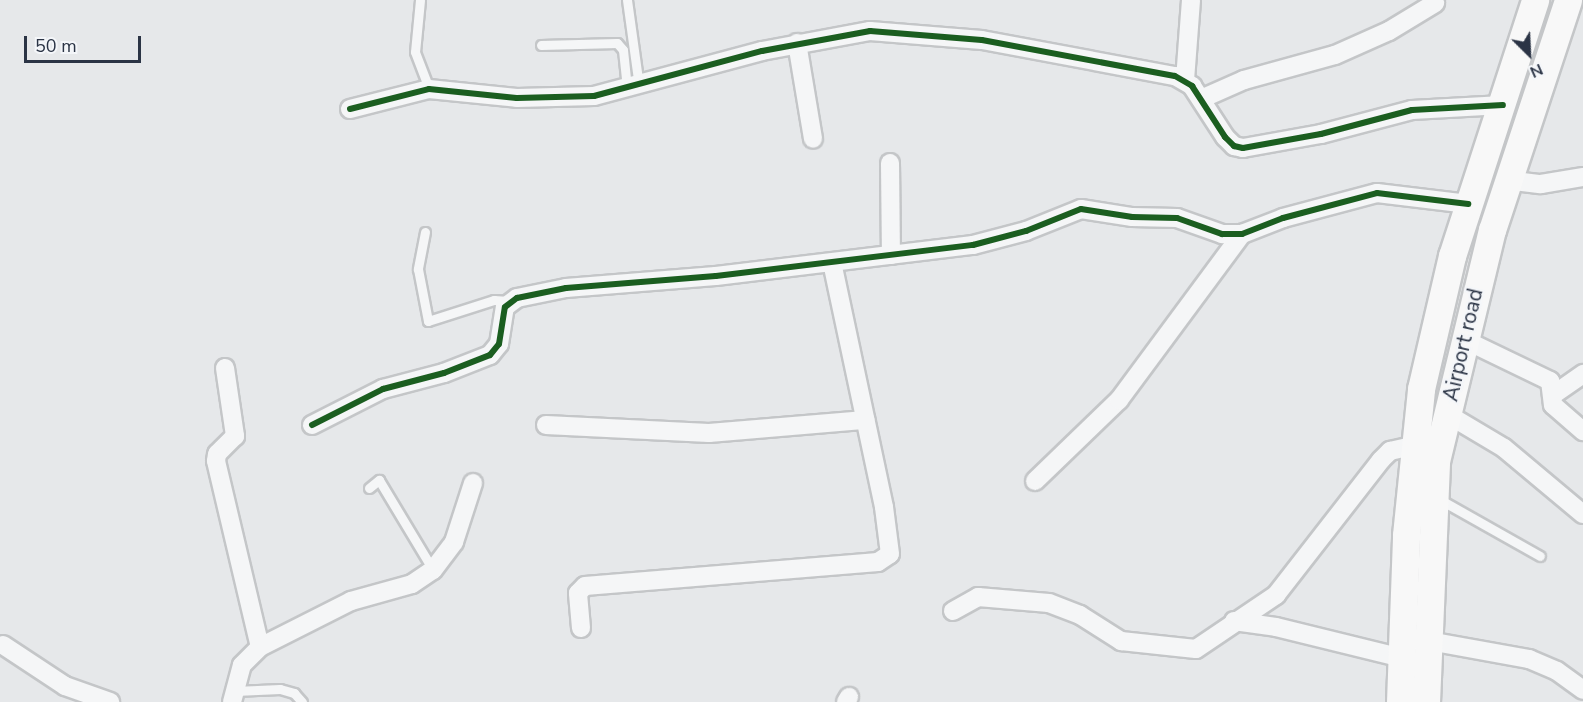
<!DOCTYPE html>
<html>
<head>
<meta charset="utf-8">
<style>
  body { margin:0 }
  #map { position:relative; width:1583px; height:702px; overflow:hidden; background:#e6e8ea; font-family:"Nunito Sans",sans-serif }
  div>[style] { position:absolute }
  .roads { filter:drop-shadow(2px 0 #c4c6c8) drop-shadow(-2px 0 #c4c6c8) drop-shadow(0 2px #c4c6c8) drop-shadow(0 -2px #c4c6c8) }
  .service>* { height:9px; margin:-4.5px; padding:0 4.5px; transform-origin:4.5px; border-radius:4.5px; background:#f5f6f7 }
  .minor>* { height:18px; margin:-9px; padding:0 9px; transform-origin:9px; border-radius:9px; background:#f5f6f7 }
  .primary>* { height:27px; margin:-13.5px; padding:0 13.5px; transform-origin:13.5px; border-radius:13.5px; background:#f8f8f8 }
  .cycleway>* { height:6px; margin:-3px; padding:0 3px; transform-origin:3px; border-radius:3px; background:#1b5e20 }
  span { translate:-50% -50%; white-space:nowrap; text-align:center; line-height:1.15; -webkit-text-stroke:4.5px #f4f6f9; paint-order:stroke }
  .street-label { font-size:21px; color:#2b3445 }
  .north { position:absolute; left:1499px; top:24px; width:60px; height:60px; -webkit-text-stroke:4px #f4f6f9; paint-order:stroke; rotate:156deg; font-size:16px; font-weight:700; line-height:24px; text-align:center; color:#2b3445 }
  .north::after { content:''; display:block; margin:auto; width:21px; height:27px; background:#2b3445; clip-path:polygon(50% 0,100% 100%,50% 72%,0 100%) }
  .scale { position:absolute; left:24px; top:36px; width:117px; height:27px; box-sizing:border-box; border:3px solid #2b3445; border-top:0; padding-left:8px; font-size:18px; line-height:21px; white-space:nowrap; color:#2b3445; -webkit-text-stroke:4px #f4f6f9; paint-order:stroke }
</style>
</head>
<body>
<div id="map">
  <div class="roads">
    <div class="service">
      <div style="left:420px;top:0;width:52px;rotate:95.5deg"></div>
      <div style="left:415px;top:52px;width:40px;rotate:69deg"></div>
      <div style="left:627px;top:0;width:88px;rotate:82.1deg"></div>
      <div style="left:541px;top:45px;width:76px;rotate:-1.5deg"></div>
      <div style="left:617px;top:43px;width:9px;rotate:49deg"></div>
      <div style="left:623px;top:50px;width:39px;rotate:84deg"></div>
      <div style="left:425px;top:232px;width:38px;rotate:101deg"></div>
      <div style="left:418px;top:269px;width:53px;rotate:79.1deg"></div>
      <div style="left:428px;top:321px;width:69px;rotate:-17.7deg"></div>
      <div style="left:494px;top:300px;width:14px;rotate:4deg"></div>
      <div style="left:369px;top:488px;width:13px;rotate:-39deg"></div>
      <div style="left:379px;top:480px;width:105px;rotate:59deg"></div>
      <div style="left:1437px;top:498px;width:118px;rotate:29.4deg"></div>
      <div style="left:235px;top:691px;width:45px;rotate:-2.5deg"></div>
      <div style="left:280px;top:689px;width:15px;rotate:16deg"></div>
      <div style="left:294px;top:693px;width:12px;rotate:48deg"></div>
    </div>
    <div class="minor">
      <div style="left:797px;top:43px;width:97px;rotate:80.5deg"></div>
      <div style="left:1185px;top:80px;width:80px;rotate:-85.7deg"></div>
      <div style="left:1201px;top:99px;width:47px;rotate:-23.8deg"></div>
      <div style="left:1244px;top:80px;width:94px;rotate:-15.4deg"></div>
      <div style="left:1335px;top:55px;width:59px;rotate:-24deg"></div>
      <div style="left:1389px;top:31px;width:54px;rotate:-31.3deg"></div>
      <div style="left:350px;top:109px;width:81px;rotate:-14.2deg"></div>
      <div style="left:429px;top:89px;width:88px;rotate:5.8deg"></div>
      <div style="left:517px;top:98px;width:77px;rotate:-1.5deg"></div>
      <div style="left:594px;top:96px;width:174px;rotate:-15deg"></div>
      <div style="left:762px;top:51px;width:110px;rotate:-10.5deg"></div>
      <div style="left:870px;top:31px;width:112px;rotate:4.6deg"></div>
      <div style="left:982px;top:40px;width:196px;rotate:10.6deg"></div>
      <div style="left:1175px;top:76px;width:20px;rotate:30deg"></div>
      <div style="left:1192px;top:86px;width:61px;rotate:57.1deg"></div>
      <div style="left:1225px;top:137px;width:13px;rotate:45deg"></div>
      <div style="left:1234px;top:146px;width:9px;rotate:13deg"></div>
      <div style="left:1243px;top:148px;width:79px;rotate:-10.2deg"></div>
      <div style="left:1321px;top:134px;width:94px;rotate:-14.8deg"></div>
      <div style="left:1412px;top:110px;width:91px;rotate:-3.1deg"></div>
      <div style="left:890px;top:163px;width:92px;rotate:89.4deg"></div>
      <div style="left:1506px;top:180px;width:35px;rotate:7deg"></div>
      <div style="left:1541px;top:184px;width:43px;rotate:-9.5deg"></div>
      <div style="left:1463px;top:339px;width:97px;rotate:25.8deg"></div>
      <div style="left:1550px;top:381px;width:24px;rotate:83deg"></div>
      <div style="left:1553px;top:405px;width:40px;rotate:41deg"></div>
      <div style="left:225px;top:368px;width:69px;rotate:81.6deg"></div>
      <div style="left:235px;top:436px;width:25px;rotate:135deg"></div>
      <div style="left:217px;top:454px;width:7px;rotate:98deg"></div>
      <div style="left:216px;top:461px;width:191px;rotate:76.7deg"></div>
      <div style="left:1553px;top:395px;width:37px;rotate:-35deg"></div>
      <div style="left:1447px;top:414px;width:66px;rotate:30.8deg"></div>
      <div style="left:1504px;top:448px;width:103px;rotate:39.9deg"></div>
      <div style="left:312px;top:425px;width:80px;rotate:-26.9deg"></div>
      <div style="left:383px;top:389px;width:63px;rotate:-14.7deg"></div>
      <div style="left:444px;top:373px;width:49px;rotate:-21.4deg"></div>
      <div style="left:490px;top:355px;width:14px;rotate:-51deg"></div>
      <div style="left:499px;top:344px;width:37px;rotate:-81deg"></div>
      <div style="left:505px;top:307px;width:15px;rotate:-37deg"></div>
      <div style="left:517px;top:298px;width:50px;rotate:-11.5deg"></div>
      <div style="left:566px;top:288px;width:150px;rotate:-4.6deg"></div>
      <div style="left:716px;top:276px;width:259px;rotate:-6.9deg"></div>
      <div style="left:973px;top:245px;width:55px;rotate:-14.8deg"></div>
      <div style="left:1026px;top:231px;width:59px;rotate:-21.8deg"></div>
      <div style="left:1081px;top:209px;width:52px;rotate:8.9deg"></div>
      <div style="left:1132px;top:217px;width:45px;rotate:1.3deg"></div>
      <div style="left:1177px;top:218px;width:48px;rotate:19.6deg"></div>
      <div style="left:1222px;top:234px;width:20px"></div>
      <div style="left:1242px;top:234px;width:44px;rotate:-21.3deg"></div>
      <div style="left:1283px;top:218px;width:97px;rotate:-14.9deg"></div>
      <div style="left:1377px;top:193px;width:92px;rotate:6.9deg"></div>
      <div style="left:546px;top:425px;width:163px;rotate:2.8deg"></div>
      <div style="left:709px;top:433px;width:157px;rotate:-4.8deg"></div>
      <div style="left:1035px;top:481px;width:117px;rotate:-44deg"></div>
      <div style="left:1119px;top:400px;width:207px;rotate:-53.5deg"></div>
      <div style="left:953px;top:611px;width:29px;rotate:-29deg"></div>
      <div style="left:978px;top:597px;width:71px;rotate:4.8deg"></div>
      <div style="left:1049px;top:603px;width:33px;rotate:21deg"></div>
      <div style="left:1080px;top:615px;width:49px;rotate:32.4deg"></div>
      <div style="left:1121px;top:641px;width:75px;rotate:6.1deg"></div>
      <div style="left:1196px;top:649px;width:97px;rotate:-34deg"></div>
      <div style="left:1276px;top:595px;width:171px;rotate:-52.1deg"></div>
      <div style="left:1381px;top:460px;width:13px;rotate:-45deg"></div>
      <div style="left:1390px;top:451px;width:26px;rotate:-13deg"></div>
      <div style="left:1234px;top:621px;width:42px;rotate:8.1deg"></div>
      <div style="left:1276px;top:627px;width:130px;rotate:13.8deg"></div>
      <div style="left:581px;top:628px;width:35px;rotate:-95deg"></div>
      <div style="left:578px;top:593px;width:10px;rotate:-45deg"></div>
      <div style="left:585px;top:586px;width:294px;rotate:-4.7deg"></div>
      <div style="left:878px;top:562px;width:14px;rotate:-34deg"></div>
      <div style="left:890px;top:554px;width:47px;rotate:-97.3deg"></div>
      <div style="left:884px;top:507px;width:249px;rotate:-102deg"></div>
      <div style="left:1429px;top:641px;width:102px;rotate:10.2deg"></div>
      <div style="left:1529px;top:659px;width:30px;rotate:23deg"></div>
      <div style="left:1557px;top:671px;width:32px;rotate:36deg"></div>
      <div style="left:3px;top:645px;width:74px;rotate:33.5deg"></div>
      <div style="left:65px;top:686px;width:48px;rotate:19.6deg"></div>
      <div style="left:232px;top:702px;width:38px;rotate:-75deg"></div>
      <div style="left:242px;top:665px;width:25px;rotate:-45deg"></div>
      <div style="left:260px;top:647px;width:102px;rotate:-26.8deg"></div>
      <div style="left:351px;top:601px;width:63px;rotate:-15.6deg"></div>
      <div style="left:412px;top:584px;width:25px;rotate:-34deg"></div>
      <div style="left:433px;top:570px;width:35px;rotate:-53deg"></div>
      <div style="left:454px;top:542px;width:62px;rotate:-72.1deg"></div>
      <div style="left:846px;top:702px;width:6px;rotate:-59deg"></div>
    </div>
    <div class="primary">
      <div style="left:1400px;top:702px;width:167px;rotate:-87.9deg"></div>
      <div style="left:1406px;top:535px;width:147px;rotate:-84.1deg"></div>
      <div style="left:1421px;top:389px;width:137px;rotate:-76.9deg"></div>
      <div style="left:1452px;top:256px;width:269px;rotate:-72deg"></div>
      <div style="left:1426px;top:702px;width:241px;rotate:-87.6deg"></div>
      <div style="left:1436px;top:461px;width:238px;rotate:-76.4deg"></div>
      <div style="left:1492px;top:230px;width:242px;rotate:-71.7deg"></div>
    </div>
  </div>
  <div class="cycleway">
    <div style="left:350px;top:109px;width:81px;rotate:-14.2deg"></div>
    <div style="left:429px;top:89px;width:88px;rotate:5.8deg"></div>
    <div style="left:517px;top:98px;width:77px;rotate:-1.5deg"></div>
    <div style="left:594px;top:96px;width:174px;rotate:-15deg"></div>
    <div style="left:762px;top:51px;width:110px;rotate:-10.5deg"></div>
    <div style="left:870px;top:31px;width:112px;rotate:4.6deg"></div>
    <div style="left:982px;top:40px;width:196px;rotate:10.6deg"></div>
    <div style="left:1175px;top:76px;width:20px;rotate:30deg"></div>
    <div style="left:1192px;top:86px;width:61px;rotate:57.1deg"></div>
    <div style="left:1225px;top:137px;width:13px;rotate:45deg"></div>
    <div style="left:1234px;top:146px;width:9px;rotate:13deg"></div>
    <div style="left:1243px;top:148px;width:79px;rotate:-10.2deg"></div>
    <div style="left:1321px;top:134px;width:94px;rotate:-14.8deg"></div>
    <div style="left:1412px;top:110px;width:91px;rotate:-3.1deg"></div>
    <div style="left:312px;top:425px;width:80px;rotate:-26.9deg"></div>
    <div style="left:383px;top:389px;width:63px;rotate:-14.7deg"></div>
    <div style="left:444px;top:373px;width:49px;rotate:-21.4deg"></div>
    <div style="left:490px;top:355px;width:14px;rotate:-51deg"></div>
    <div style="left:499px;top:344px;width:37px;rotate:-81deg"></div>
    <div style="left:505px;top:307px;width:15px;rotate:-37deg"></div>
    <div style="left:517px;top:298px;width:50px;rotate:-11.5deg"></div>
    <div style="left:566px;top:288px;width:150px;rotate:-4.6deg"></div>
    <div style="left:716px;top:276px;width:259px;rotate:-6.9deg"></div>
    <div style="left:973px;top:245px;width:55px;rotate:-14.8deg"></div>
    <div style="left:1026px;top:231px;width:59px;rotate:-21.8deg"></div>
    <div style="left:1081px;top:209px;width:52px;rotate:8.9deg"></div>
    <div style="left:1132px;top:217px;width:45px;rotate:1.3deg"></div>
    <div style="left:1177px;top:218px;width:48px;rotate:19.6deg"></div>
    <div style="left:1222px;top:234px;width:20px"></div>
    <div style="left:1242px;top:234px;width:44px;rotate:-21.3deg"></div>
    <div style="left:1283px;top:218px;width:97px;rotate:-14.9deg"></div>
    <div style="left:1377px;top:193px;width:92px;rotate:6.9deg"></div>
  </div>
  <div class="street-label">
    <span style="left:1463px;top:345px;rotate:-77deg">Airport road</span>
  </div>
  <div class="north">N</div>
  <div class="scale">50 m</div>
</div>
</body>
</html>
